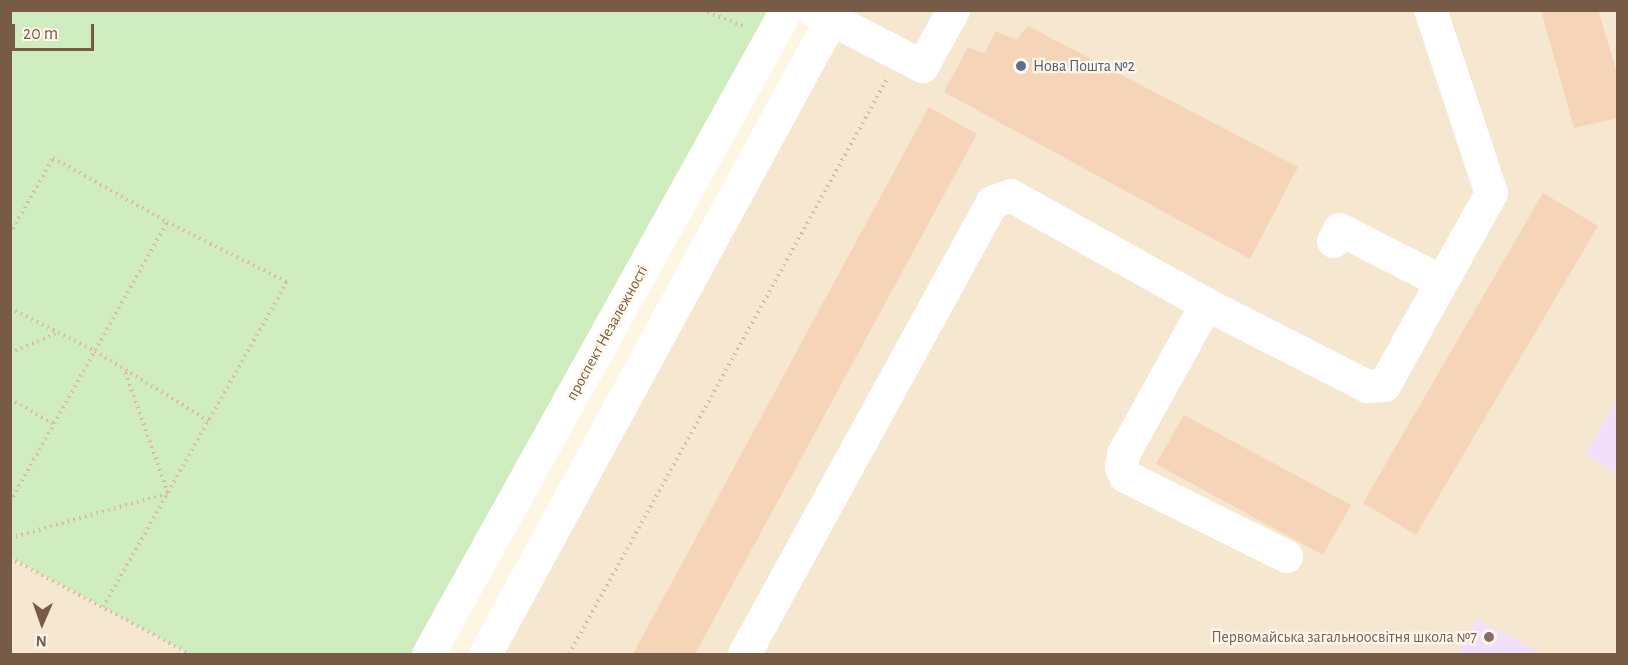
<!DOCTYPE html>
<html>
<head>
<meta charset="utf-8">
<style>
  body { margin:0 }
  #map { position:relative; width:1628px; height:665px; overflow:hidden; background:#fef5e3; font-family:"Alegreya Sans",sans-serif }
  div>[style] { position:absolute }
  .residential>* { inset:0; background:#f6e7d1 }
  .education>* { inset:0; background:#f2e0fa }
  .green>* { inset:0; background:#d0edc0 }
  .building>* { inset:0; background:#f6d4b8 }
  .path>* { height:4px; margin-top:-2px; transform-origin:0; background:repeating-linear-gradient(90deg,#dbb79b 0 1.5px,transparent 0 6px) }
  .minor>* { height:33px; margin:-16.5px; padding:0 16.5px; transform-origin:16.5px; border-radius:16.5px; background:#fff }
  .dots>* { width:16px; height:16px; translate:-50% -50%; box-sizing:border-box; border:3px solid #fff8eb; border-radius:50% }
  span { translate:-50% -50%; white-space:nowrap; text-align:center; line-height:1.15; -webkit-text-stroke:4.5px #fff8eb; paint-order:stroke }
  .service-label { font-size:16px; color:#4e5e75 }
  .left { translate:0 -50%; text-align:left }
  .street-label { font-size:16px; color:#785b47 }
  .education-label { font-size:16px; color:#785e54 }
  .right { translate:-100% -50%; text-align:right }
  .frame { position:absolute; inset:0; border:12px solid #785b47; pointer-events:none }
  .north { position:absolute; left:12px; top:593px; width:60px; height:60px; -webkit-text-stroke:4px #fff8eb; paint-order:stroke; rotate:182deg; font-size:16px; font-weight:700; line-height:24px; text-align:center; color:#785b47 }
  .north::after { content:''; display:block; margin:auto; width:21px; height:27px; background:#785b47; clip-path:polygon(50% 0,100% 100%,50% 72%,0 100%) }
  .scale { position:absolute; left:12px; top:24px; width:82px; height:27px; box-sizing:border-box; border:3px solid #785b47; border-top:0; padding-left:8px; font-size:18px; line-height:21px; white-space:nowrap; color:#785b47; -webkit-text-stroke:4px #fff8eb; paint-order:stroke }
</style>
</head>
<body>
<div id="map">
  <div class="residential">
    <div style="clip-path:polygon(844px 11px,1617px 11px,1617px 654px,486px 654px)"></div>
    <div style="clip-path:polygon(10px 558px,103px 607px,190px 654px,11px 654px)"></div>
  </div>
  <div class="education">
    <div style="clip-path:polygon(1617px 399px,1617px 473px,1585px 455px)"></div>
    <div style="clip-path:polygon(1476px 619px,1544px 654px,1458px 654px)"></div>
  </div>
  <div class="green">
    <div style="clip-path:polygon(11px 11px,778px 11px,427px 654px,190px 654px,11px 558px)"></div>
  </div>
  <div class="building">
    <div style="clip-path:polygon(1541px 10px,1598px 10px,1618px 76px,1618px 118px,1574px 128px)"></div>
    <div style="clip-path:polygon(1028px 26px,1298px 167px,1250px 259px,944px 92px,968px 47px,984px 54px,996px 31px,1016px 40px)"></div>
    <div style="clip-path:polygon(929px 107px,977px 134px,695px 654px,633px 654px)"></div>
    <div style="clip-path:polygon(1543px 193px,1598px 226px,1416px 535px,1363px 503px)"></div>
    <div style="clip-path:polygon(1184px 415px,1351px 505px,1323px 555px,1156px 464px)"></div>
  </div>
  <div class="path">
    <div style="left:702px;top:10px;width:44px;rotate:21.3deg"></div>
    <div style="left:10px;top:234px;width:87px;rotate:-60.5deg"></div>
    <div style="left:53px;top:158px;width:131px;rotate:29.3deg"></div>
    <div style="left:167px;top:222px;width:134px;rotate:26.6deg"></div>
    <div style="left:287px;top:282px;width:373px;rotate:119.5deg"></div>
    <div style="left:10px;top:308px;width:95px;rotate:26.8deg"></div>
    <div style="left:95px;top:351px;width:134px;rotate:31.6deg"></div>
    <div style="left:10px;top:353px;width:51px;rotate:-23.1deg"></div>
    <div style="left:10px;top:399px;width:51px;rotate:29.6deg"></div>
    <div style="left:10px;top:502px;width:321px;rotate:-60.7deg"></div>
    <div style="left:10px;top:538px;width:164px;rotate:-15.9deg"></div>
    <div style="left:168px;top:493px;width:132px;rotate:-109.5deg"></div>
    <div style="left:10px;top:558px;width:204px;rotate:28.1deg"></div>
    <div style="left:569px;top:654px;width:657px;rotate:-61.06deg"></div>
  </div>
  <div class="minor">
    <div style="left:814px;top:10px;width:122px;rotate:27.4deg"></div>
    <div style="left:922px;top:66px;width:64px;rotate:-61deg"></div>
    <div style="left:1333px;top:241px;width:13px;rotate:-63deg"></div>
    <div style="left:1339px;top:229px;width:114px;rotate:27deg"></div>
    <div style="left:1206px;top:304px;width:171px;rotate:119deg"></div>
    <div style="left:1123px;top:454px;width:13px;rotate:99deg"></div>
    <div style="left:1121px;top:467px;width:10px;rotate:66deg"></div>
    <div style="left:1125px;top:476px;width:180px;rotate:26.4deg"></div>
    <div style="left:428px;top:654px;width:737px;rotate:-60.93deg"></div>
    <div style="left:485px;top:654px;width:733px;rotate:-61.41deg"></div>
    <div style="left:744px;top:654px;width:516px;rotate:-61.25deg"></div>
    <div style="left:992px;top:202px;width:19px;rotate:-21deg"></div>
    <div style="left:1010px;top:195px;width:224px;rotate:29.1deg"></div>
    <div style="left:1206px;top:304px;width:181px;rotate:27deg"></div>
    <div style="left:1367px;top:386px;width:17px;rotate:-3deg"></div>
    <div style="left:1384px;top:385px;width:220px;rotate:-60.9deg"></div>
    <div style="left:1491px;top:193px;width:193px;rotate:-108.4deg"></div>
  </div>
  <div class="dots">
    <div style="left:1021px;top:66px;background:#5c6f8a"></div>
    <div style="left:1489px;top:637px;background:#8d6e63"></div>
  </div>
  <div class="service-label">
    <span class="left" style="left:1033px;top:66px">Нова Пошта №2</span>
  </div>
  <div class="street-label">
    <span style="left:607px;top:333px;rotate:-61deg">проспект Незалежності</span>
  </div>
  <div class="education-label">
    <span class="right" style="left:1477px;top:637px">Первомайська загальноосвітня школа №7</span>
  </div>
  <div class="frame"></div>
  <div class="north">N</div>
  <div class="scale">20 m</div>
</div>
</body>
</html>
